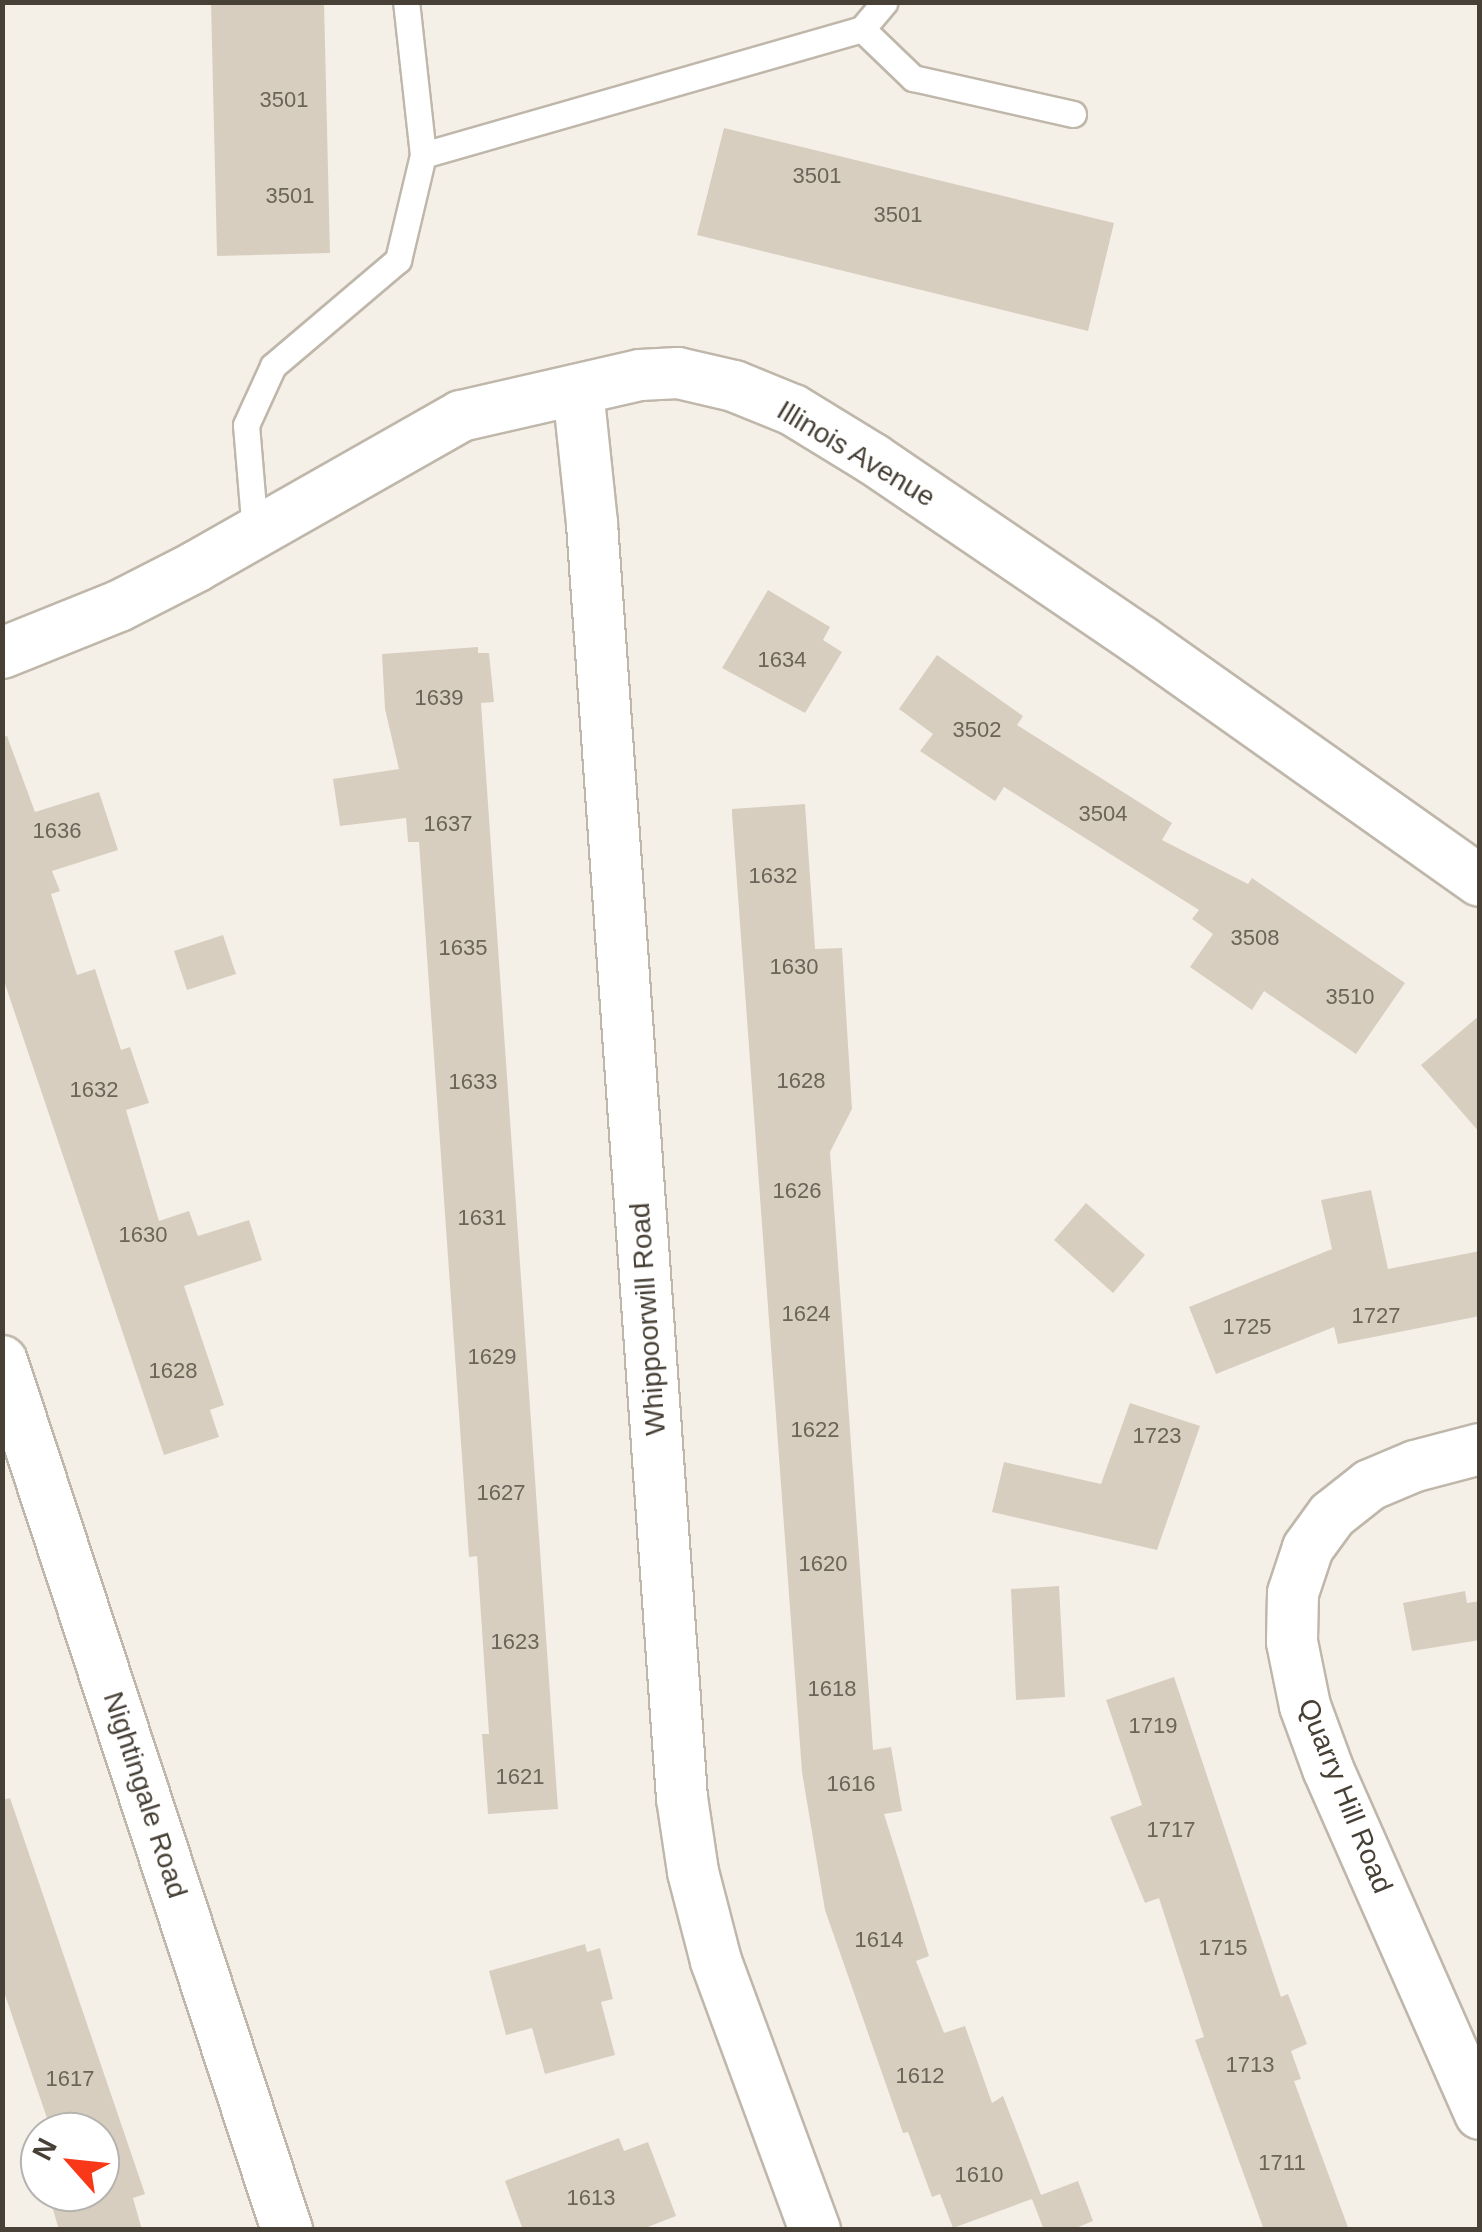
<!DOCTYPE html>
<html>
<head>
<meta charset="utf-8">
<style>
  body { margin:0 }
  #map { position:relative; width:1482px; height:2232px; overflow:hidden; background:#f4f0e8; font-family:Helvetica,sans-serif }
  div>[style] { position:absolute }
  .building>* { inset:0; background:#d8cec0 }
  .roads { filter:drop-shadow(2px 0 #bfb7aa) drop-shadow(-2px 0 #bfb7aa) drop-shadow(0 2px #bfb7aa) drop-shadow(0 -2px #bfb7aa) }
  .service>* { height:25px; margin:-12.5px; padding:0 12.5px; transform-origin:12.5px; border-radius:12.5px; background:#fff }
  .minor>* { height:50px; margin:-25px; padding:0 25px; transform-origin:25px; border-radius:25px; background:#fff }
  span { translate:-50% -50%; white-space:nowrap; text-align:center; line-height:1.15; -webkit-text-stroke:8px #fff; paint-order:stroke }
  .number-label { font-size:22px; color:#6b6458 }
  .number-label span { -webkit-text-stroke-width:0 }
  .street-label { font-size:28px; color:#474036 }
  .frame { position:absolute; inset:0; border:5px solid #474036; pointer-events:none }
  .north { position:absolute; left:20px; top:2112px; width:100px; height:100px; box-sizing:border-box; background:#fff; border:2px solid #b5b3af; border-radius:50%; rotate:297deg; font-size:28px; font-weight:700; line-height:40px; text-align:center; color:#474036 }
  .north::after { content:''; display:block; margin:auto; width:35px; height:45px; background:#f9381a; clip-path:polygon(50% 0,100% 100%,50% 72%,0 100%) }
</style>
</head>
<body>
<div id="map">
  <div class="building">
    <div style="clip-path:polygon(211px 2px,324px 2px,330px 253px,217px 256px)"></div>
    <div style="clip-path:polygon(724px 128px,1114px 223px,1088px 331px,697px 235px)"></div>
    <div style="clip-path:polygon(768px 590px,830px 627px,823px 640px,842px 652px,805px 713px,722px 668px)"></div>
    <div style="clip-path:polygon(478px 647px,478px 653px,489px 653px,494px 702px,481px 703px,558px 1809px,488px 1814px,482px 1734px,489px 1734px,477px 1556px,469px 1557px,419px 842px,408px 842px,406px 818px,340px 826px,333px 779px,399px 769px,385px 709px,382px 654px)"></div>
    <div style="clip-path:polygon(937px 655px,1023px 716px,1017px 725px,1172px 823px,1162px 840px,1248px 884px,1252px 878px,1405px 983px,1356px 1054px,1264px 991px,1252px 1010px,1190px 967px,1213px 934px,1192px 919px,1199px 910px,1004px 787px,995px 801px,920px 751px,933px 734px,899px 709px)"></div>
    <div style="clip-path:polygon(7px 736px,35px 812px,99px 792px,118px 850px,52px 871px,60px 891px,51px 894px,77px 975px,95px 969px,121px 1050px,130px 1047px,149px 1103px,126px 1110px,159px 1221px,189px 1211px,198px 1236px,249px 1220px,262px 1260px,184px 1286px,224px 1405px,210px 1410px,219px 1437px,164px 1455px,2px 975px,2px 737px)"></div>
    <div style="clip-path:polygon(805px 804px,815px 949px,842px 948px,852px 1109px,830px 1152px,873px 1750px,891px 1747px,902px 1811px,884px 1814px,929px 1956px,916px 1961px,944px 2033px,965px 2026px,992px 2103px,1003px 2096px,1041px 2195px,1078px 2181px,1093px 2221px,1071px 2230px,1044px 2230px,1032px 2199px,953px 2228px,940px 2194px,932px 2197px,908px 2132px,903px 2133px,825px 1910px,802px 1772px,732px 814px,732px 809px)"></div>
    <div style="clip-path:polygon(223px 935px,236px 974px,187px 990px,174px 951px)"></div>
    <div style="clip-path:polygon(1480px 1015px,1480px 1133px,1421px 1065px)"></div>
    <div style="clip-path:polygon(1371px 1190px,1388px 1269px,1480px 1251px,1480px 1316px,1338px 1344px,1334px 1327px,1216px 1374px,1189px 1307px,1332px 1249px,1321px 1200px)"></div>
    <div style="clip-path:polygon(1086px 1203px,1145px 1255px,1113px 1293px,1054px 1240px)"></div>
    <div style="clip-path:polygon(1130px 1403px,1200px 1426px,1157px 1550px,992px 1512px,1004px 1462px,1101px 1484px)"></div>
    <div style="clip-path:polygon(1059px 1586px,1065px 1697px,1016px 1700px,1011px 1589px)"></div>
    <div style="clip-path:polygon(1465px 1591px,1467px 1603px,1480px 1601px,1480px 1640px,1412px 1651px,1403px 1603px)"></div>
    <div style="clip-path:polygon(1174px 1677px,1281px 1997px,1288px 1994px,1307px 2044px,1291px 2051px,1301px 2079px,1294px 2081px,1349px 2230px,1264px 2230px,1195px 2040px,1204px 2037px,1159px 1898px,1145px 1903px,1110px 1817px,1142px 1805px,1106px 1700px)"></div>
    <div style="clip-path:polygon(10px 1798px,145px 2194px,133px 2198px,142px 2230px,59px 2230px,48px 2192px,100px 2192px,100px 2132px,40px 2132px,40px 2167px,30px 2134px,50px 2127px,2px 1986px,2px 1800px)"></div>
    <div style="clip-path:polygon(585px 1944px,587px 1952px,600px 1948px,613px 1999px,601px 2002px,615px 2055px,545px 2074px,532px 2028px,506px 2035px,489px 1971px)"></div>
    <div style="clip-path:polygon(619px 2138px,624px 2151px,648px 2142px,676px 2216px,640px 2230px,523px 2230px,505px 2181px)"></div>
  </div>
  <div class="roads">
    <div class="service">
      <div style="left:862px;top:29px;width:71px;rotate:43.9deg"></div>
      <div style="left:913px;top:78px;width:164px;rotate:12.7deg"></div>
      <div style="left:423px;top:155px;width:457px;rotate:-16deg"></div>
      <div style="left:862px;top:29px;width:35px;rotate:-50deg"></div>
      <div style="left:255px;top:532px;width:107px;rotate:-94.8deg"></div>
      <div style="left:246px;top:425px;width:65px;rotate:-65.4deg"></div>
      <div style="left:273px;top:366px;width:164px;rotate:-40.3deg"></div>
      <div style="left:398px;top:260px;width:108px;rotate:-76.6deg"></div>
      <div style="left:423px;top:155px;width:154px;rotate:-96.3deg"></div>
    </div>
    <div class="minor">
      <div style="left:578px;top:390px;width:135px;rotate:84deg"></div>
      <div style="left:592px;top:524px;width:1277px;rotate:85.96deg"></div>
      <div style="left:682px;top:1798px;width:75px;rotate:81.5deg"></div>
      <div style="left:693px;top:1872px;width:92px;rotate:75.5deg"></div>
      <div style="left:716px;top:1961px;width:287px;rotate:69.8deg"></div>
      <div style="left:2px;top:653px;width:126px;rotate:-21.9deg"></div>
      <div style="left:119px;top:606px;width:88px;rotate:-27.1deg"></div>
      <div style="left:197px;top:566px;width:304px;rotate:-29.6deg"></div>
      <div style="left:461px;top:416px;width:184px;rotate:-12.9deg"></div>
      <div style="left:640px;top:375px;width:38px;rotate:-3deg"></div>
      <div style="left:678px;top:373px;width:57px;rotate:13.1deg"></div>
      <div style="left:734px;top:386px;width:64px;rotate:22.1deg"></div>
      <div style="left:793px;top:410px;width:94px;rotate:31.5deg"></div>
      <div style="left:873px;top:459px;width:324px;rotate:34.2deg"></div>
      <div style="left:1141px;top:641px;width:415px;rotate:35.3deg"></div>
      <div style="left:2px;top:1361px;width:915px;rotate:71.84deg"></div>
      <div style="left:1480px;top:1449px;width:67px;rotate:165.3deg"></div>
      <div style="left:1415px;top:1466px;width:49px;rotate:157.1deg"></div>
      <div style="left:1370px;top:1485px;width:48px;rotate:141.7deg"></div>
      <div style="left:1332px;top:1515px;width:41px;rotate:126deg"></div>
      <div style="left:1308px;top:1548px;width:47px;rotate:108.4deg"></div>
      <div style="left:1293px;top:1593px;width:49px;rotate:91.2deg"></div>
      <div style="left:1292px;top:1642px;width:65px;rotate:78.5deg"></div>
      <div style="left:1305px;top:1706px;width:67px;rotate:69.9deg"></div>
      <div style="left:1328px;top:1769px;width:377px;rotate:66.2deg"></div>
    </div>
  </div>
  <div class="number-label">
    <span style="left:284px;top:100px">3501</span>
    <span style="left:817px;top:176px">3501</span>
    <span style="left:290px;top:196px">3501</span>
    <span style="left:898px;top:215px">3501</span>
    <span style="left:782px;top:660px">1634</span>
    <span style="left:439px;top:698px">1639</span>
    <span style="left:977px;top:730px">3502</span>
    <span style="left:1103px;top:814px">3504</span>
    <span style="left:448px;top:824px">1637</span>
    <span style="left:57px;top:831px">1636</span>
    <span style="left:773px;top:876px">1632</span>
    <span style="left:1255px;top:938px">3508</span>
    <span style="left:463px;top:948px">1635</span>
    <span style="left:794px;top:967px">1630</span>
    <span style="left:1350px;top:997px">3510</span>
    <span style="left:801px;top:1081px">1628</span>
    <span style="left:473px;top:1082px">1633</span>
    <span style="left:94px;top:1090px">1632</span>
    <span style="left:797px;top:1191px">1626</span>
    <span style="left:482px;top:1218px">1631</span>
    <span style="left:143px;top:1235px">1630</span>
    <span style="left:806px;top:1314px">1624</span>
    <span style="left:1376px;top:1316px">1727</span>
    <span style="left:1247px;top:1327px">1725</span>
    <span style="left:492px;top:1357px">1629</span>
    <span style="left:173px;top:1371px">1628</span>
    <span style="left:815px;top:1430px">1622</span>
    <span style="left:1157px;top:1436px">1723</span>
    <span style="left:501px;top:1493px">1627</span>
    <span style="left:823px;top:1564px">1620</span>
    <span style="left:515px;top:1642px">1623</span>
    <span style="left:832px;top:1689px">1618</span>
    <span style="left:1153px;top:1726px">1719</span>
    <span style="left:520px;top:1777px">1621</span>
    <span style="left:851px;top:1784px">1616</span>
    <span style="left:1171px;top:1830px">1717</span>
    <span style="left:879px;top:1940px">1614</span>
    <span style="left:1223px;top:1948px">1715</span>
    <span style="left:1250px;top:2065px">1713</span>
    <span style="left:920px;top:2076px">1612</span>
    <span style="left:70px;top:2079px">1617</span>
    <span style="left:1282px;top:2163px">1711</span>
    <span style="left:979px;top:2175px">1610</span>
    <span style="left:591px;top:2198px">1613</span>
  </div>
  <div class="street-label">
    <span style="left:856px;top:454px;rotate:31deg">Illinois Avenue</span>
    <span style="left:648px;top:1319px;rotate:-94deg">Whippoorwill Road</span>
    <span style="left:145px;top:1795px;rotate:72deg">Nightingale Road</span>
    <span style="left:1345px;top:1796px;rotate:68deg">Quarry Hill Road</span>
  </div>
  <div class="frame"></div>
  <div class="north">N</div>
</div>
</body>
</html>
